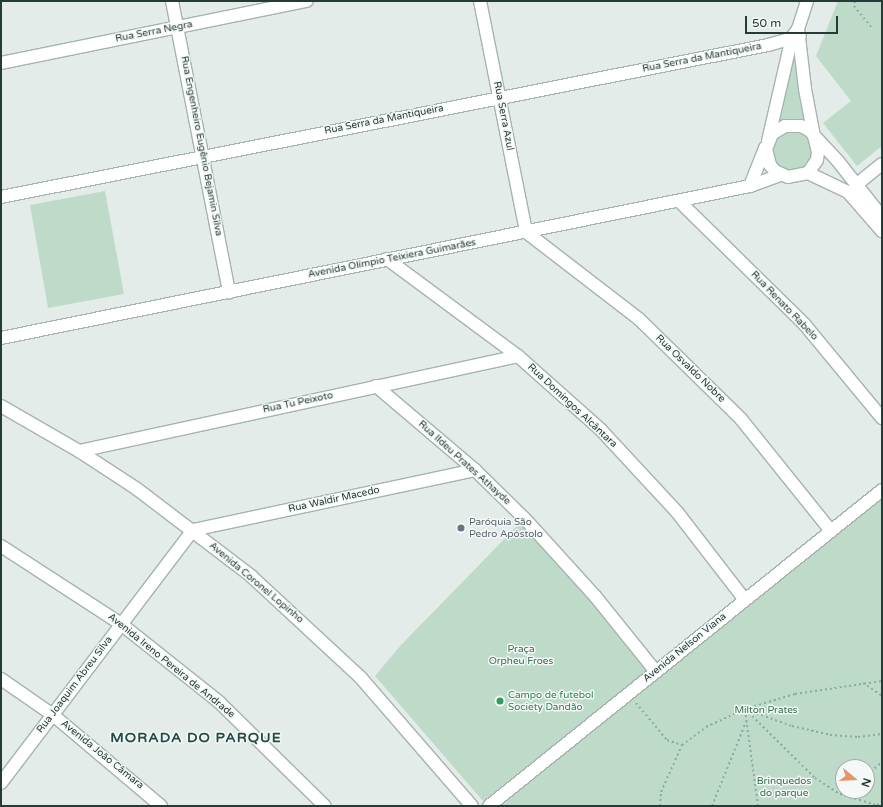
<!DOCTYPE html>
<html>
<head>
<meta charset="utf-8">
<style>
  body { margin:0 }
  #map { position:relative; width:883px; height:807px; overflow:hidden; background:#e3ece9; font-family:"Varela Round",sans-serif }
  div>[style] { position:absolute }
  .green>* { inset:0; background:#bedbc9 }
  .path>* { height:2px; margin-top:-1px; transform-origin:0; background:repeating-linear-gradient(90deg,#87aca4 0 2px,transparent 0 5px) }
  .roads { filter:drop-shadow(1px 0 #a6b3b0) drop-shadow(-1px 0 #a6b3b0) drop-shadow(0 1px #a6b3b0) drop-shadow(0 -1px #a6b3b0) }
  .minor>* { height:12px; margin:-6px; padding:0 6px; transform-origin:6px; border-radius:6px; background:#fff }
  .tertiary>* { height:12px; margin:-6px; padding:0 6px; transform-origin:6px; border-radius:6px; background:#fff }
  .dots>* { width:11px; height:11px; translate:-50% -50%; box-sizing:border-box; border:2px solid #f4f8f7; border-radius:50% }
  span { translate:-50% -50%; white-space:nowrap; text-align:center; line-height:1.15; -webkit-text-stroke:3px #f4f8f7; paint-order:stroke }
  .street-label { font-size:10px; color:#253b38 }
  .worship-label { font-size:10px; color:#5b616d }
  .left { translate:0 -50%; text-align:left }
  .park-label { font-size:10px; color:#336f50 }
  .leisure-label { font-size:10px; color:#27864d }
  .district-label { font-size:14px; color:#224c46; font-weight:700; letter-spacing:1px }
  .frame { position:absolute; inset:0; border:2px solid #253b38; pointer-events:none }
  .north { position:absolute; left:835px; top:759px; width:40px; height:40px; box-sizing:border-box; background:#f4f8f7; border:1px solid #a1acab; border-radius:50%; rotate:108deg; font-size:11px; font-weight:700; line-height:16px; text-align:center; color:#253b38 }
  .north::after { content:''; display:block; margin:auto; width:14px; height:18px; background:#e59368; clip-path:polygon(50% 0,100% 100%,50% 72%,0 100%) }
  .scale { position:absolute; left:745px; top:16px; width:93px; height:18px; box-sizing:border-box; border:2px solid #253b38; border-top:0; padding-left:5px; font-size:12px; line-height:14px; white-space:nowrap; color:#253b38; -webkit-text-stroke:3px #f4f8f7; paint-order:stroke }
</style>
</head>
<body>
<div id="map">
  <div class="green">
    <div style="clip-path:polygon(838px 1px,882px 1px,882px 146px,857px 166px,823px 123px,851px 101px,816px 56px)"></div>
    <div style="clip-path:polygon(798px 47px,809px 127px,779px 126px,777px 119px)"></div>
    <div style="clip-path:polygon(788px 127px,809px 134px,814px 159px,797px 174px,772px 164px,771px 141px)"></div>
    <div style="clip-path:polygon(105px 191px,124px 294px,48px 308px,30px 205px)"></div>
    <div style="clip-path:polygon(evenodd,882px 495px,882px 806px,501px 806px,882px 495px,843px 767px,867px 767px,867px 791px,843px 791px,843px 767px)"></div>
    <div style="clip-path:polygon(520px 523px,592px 598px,650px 670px,483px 801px,375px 676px,401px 645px)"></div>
  </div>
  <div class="path">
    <div style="left:855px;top:1px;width:5px;rotate:101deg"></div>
    <div style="left:854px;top:6px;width:27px;rotate:51deg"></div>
    <div style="left:863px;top:683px;width:23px;rotate:34deg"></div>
    <div style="left:636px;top:703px;width:48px;rotate:50deg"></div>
    <div style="left:667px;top:740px;width:16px;rotate:18deg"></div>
    <div style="left:682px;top:745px;width:30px;rotate:-37deg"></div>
    <div style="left:706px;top:727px;width:43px;rotate:-24.8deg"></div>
    <div style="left:745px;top:709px;width:52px;rotate:-16.7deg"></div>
    <div style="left:795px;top:694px;width:88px;rotate:-8.5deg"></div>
    <div style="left:745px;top:709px;width:98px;rotate:44.6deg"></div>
    <div style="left:815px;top:778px;width:30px;rotate:33deg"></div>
    <div style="left:840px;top:794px;width:39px;rotate:17deg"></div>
    <div style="left:877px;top:805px;width:6px;rotate:-39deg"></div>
    <div style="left:745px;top:710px;width:97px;rotate:82.3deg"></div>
    <div style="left:747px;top:710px;width:48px;rotate:19.6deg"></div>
    <div style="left:792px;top:726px;width:39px;rotate:13deg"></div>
    <div style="left:830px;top:735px;width:28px;rotate:4deg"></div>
    <div style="left:858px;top:737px;width:24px;rotate:-7deg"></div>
    <div style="left:867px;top:775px;width:20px;rotate:-41deg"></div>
    <div style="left:840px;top:794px;width:6px;rotate:-31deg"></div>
    <div style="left:660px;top:806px;width:14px;rotate:-86deg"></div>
    <div style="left:661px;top:792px;width:51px;rotate:-65.9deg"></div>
    <div style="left:712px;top:806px;width:91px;rotate:-68deg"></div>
  </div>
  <div class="roads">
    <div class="minor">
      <div style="left:172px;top:1px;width:297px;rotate:78.9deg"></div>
      <div style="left:480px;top:1px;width:236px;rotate:78.7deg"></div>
      <div style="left:526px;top:232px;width:143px;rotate:37.6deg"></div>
      <div style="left:639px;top:319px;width:143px;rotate:44.4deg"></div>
      <div style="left:741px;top:419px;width:144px;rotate:51.2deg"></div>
      <div style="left:798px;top:29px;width:60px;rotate:83.3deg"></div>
      <div style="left:805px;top:89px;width:48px;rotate:79.2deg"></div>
      <div style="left:1px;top:63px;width:312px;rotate:-11.5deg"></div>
      <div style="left:768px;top:141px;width:107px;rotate:-77deg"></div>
      <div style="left:792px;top:37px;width:10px;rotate:-53deg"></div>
      <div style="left:798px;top:29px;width:29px;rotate:-72deg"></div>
      <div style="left:856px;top:185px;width:33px;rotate:-39deg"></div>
      <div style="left:1px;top:197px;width:782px;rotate:-11.21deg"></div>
      <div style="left:768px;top:45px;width:33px;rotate:-16deg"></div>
      <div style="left:679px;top:201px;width:177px;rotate:44.5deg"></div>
      <div style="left:805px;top:325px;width:121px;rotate:50.4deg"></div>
      <div style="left:387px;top:259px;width:163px;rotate:36.5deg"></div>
      <div style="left:518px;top:356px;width:111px;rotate:41.7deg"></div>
      <div style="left:601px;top:430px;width:112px;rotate:47.2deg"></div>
      <div style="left:677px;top:512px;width:111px;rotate:52.3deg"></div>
      <div style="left:376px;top:386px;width:130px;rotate:40.3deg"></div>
      <div style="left:475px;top:470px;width:71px;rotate:44.4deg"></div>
      <div style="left:526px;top:520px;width:103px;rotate:47.8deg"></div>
      <div style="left:595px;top:596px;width:97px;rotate:51.2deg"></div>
      <div style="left:1px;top:406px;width:90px;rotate:30deg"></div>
      <div style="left:79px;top:451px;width:69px;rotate:33.2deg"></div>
      <div style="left:137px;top:489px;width:143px;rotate:37.3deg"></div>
      <div style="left:251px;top:576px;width:150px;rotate:42.8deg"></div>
      <div style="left:361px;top:678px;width:169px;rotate:49.1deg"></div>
      <div style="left:79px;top:451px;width:449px;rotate:-12.2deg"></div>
      <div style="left:1px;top:546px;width:143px;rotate:33deg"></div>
      <div style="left:121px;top:624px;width:125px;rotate:38.5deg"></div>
      <div style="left:219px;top:702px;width:148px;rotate:44.5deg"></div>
      <div style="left:1px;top:679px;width:63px;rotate:34.7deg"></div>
      <div style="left:53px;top:715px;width:141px;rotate:40.1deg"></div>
      <div style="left:1px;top:783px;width:318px;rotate:-52.8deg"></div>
      <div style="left:193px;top:530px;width:288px;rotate:-12deg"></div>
      <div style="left:489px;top:806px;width:504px;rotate:-38.8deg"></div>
    </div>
    <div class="tertiary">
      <div style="left:814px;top:136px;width:16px;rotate:76deg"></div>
      <div style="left:818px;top:152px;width:8px;rotate:97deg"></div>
      <div style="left:817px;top:160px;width:16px;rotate:125deg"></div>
      <div style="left:808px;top:173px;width:20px;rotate:169deg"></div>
      <div style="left:788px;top:177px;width:14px;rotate:-155deg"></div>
      <div style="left:775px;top:171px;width:8px;rotate:-130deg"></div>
      <div style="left:770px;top:165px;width:16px;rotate:-104deg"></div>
      <div style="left:766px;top:149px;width:16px;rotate:-68deg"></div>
      <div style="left:772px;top:134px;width:15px;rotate:-32deg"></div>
      <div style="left:785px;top:126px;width:16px"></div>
      <div style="left:801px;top:126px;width:9px;rotate:27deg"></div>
      <div style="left:809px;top:130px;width:41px;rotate:47deg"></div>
      <div style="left:837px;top:160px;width:73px;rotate:51.7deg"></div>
      <div style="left:808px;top:173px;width:44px;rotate:25.4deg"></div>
      <div style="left:848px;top:192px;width:52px;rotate:48.9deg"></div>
      <div style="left:750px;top:186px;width:41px;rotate:-68.5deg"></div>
      <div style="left:1px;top:338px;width:764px;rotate:-11.47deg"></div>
      <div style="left:750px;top:186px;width:33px;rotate:-20deg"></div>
    </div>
  </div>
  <div class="dots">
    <div style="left:461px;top:528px;background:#6b7280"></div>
    <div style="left:500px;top:701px;background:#2e9e5b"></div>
  </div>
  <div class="street-label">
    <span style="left:154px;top:32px;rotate:-11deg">Rua Serra Negra</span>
    <span style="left:702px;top:58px;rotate:-11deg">Rua Serra da Mantiqueira</span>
    <span style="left:503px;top:116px;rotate:79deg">Rua Serra Azul</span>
    <span style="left:384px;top:120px;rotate:-11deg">Rua Serra da Mantiqueira</span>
    <span style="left:201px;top:146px;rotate:79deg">Rua Engenheiro Eugênio Bejamin Silva</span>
    <span style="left:392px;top:259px;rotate:-11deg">Avenida Olímpio Teixiera Guimarães</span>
    <span style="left:784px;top:306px;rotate:46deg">Rua Renato Rabelo</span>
    <span style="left:690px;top:369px;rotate:44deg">Rua Osvaldo Nobre</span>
    <span style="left:298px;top:403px;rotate:-12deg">Rua Tu Peixoto</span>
    <span style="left:572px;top:406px;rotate:43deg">Rua Domingos Alcântara</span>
    <span style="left:464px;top:463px;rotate:42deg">Rua Ildeu Prates Athayde</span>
    <span style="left:334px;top:500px;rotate:-12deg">Rua Waldir Macedo</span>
    <span style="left:256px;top:583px;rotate:40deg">Avenida Coronel Lopinho</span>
    <span style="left:685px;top:648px;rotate:-39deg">Avenida Nelson Viana</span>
    <span style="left:171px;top:666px;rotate:39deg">Avenida Ireno Pereira de Andrade</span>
    <span style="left:75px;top:685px;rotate:-53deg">Rua Joaquim Abreu Silva</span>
    <span style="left:102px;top:755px;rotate:39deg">Avenida João Câmara</span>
  </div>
  <div class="worship-label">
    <span class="left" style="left:469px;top:528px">Paróquia São<br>Pedro Apóstolo</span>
  </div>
  <div class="park-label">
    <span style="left:521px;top:655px">Praça<br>Orpheu Froes</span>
    <span style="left:766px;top:711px">Milton Prates</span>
    <span style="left:784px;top:787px">Brinquedos<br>do parque</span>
  </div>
  <div class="leisure-label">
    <span class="left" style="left:508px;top:701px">Campo de futebol<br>Society Dandão</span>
  </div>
  <div class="district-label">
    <span style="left:196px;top:738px">MORADA DO PARQUE</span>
  </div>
  <div class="frame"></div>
  <div class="north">N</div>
  <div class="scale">50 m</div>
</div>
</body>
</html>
